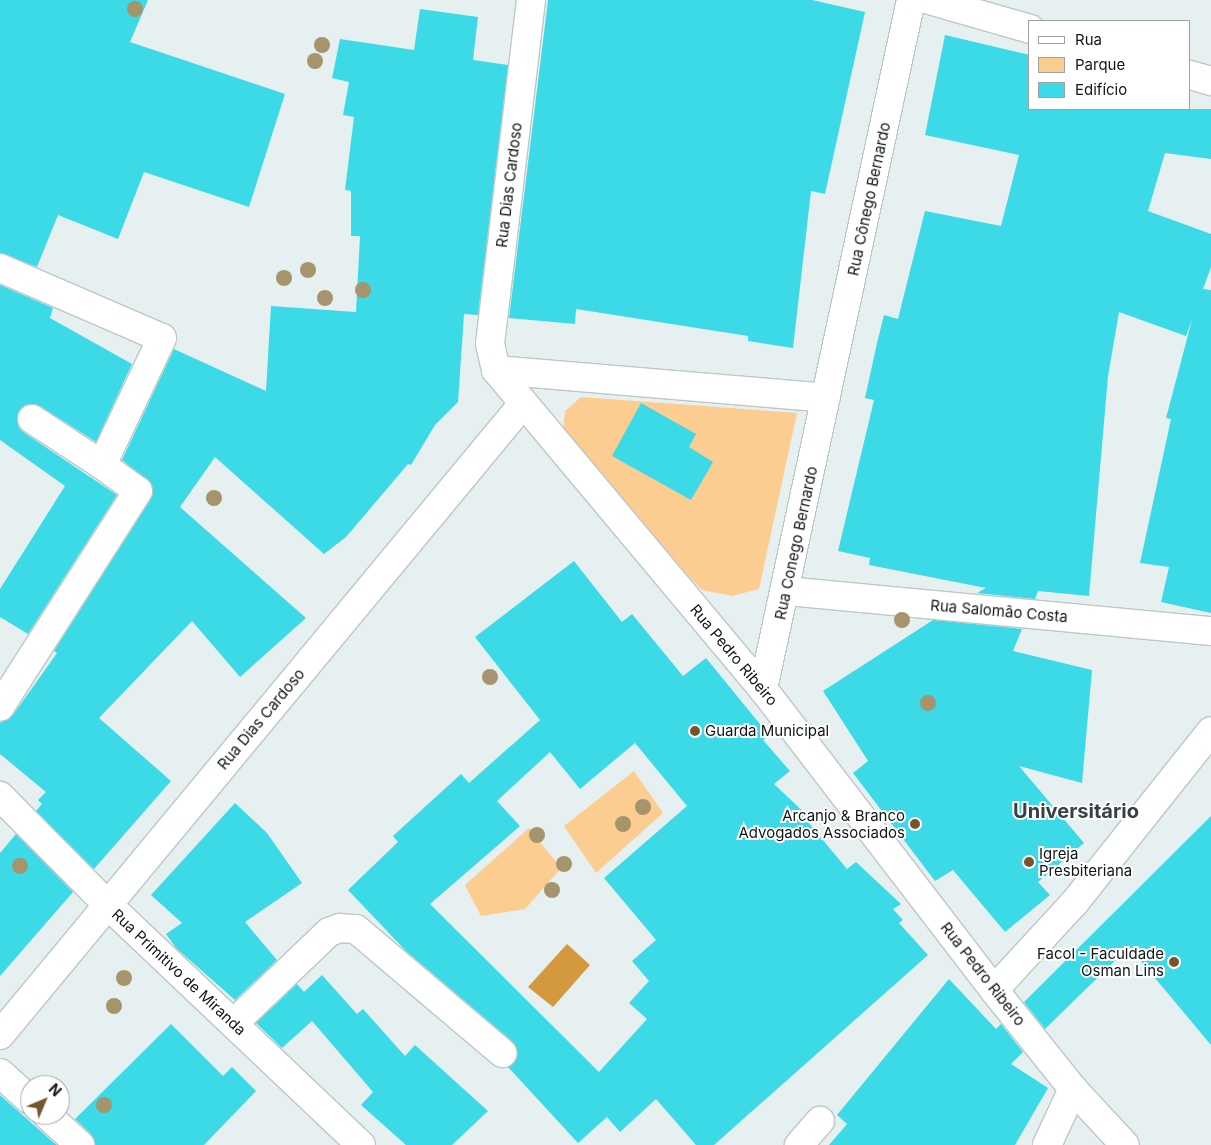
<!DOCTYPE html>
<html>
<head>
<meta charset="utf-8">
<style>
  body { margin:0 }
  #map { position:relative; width:1211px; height:1145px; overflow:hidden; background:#e7f0f1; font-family:Inter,sans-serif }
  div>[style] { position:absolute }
  .green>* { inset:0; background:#fbcd90 }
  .water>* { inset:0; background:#d4983f }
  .building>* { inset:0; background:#3cd9e7 }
  .roads { filter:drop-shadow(1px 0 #bec7c8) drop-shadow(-1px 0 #bec7c8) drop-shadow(0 1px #bec7c8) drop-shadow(0 -1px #bec7c8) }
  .minor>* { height:28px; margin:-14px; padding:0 14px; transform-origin:14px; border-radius:14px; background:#fff }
  .trees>* { width:16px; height:16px; margin:-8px; border-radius:50%; background:#a5946c }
  .dots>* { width:14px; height:14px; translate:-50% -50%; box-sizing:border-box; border:2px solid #fff; border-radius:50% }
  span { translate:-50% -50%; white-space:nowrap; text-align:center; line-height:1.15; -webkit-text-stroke:4px #fff; paint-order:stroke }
  .street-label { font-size:15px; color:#121515 }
  .poi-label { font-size:15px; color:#121515 }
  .left { translate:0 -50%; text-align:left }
  .right { translate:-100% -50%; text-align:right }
  .district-label { font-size:20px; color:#394041; font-weight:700 }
  .legend { position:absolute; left:1028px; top:20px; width:162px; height:90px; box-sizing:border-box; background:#fff; border:1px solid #a0a1a1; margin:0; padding:6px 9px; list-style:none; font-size:15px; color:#121515 }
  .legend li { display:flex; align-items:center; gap:10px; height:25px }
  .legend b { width:25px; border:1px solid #a0a1a1 }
  .north { position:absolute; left:20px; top:1075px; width:50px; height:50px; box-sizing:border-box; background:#fff; border:1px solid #a0a1a1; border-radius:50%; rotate:45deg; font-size:14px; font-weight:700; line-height:20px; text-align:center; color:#121515 }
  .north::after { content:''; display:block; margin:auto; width:18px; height:22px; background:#75562b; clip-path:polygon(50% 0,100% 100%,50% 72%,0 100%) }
</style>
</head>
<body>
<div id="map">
  <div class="green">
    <div style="clip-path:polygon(581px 397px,797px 413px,759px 589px,732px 596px,702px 590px,635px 521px,563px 430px,565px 411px)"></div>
    <div style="clip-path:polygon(634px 771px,663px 813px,596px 873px,564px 826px)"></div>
    <div style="clip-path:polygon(529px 828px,561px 868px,525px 909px,481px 916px,465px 885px)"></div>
  </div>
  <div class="water">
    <div style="clip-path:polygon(567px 944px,590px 965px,553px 1007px,528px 987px)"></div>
  </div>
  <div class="building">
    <div style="clip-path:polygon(0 0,148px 0,130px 42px,285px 94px,249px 207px,144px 172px,118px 239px,58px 215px,37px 267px,0 253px)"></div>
    <div style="clip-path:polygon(548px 0,812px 0,865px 12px,825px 194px,811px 191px,793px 348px,748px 341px,748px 336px,576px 309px,575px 324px,509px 318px)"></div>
    <div style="clip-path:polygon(420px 9px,478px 17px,473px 60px,508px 65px,478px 315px,464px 314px,458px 402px,435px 425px,411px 465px,408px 464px,346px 537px,324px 554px,215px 457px,180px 507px,306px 618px,240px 677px,192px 621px,99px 718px,171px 781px,94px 869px,36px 811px,42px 804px,38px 800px,46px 792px,0 754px,0 723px,13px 715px,57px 653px,54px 651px,151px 499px,152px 484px,122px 460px,174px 349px,266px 391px,271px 306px,356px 312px,360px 236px,351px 236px,351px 191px,345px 190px,354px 117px,343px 115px,349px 82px,332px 78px,340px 39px,414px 50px)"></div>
    <div style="clip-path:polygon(945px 35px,1030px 55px,1030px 109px,1211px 109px,1211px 159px,1165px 153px,1148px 211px,1211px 234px,1211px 267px,1203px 289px,1211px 290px,1211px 613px,1161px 602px,1169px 567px,1140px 563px,1171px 419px,1166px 418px,1192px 320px,1186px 336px,1119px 312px,1108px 376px,1089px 596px,1038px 591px,1035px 599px,977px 593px,986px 588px,869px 565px,870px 558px,838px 551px,874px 400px,865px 398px,877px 343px,884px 315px,898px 319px,925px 211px,1001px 226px,1019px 155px,925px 135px)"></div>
    <div style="clip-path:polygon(0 285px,53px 308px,50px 318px,132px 364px,96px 442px,40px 406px,25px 405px,19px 411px,18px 426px,23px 432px,117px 495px,28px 634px,0 617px,0 589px,65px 486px,0 440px)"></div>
    <div style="clip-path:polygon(641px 403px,696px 434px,689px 447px,713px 462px,691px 500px,612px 456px)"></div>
    <div style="clip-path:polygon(evenodd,574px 561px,622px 622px,632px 614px,683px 676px,706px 658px,769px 735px,763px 740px,790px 771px,774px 784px,810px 818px,807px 821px,847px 869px,856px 862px,901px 904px,893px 909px,903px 920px,899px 923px,928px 955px,714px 1145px,696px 1145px,656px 1099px,620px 1132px,607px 1117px,578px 1143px,508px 1067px,517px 1055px,512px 1041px,406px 951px,348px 890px,398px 842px,393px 836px,461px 774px,469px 783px,540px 720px,475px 637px,574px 561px,635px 743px,687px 806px,604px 878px,656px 940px,632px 961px,649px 981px,629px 1003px,647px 1019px,599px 1072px,430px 904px,520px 826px,497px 801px,550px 752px,580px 789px,635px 743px)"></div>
    <div style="clip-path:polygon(933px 620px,1022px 629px,1013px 651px,1092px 670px,1082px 783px,1019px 766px,1084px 843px,1038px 882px,1050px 895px,1005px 932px,953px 870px,935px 881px,853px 773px,868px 761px,823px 691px)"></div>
    <div style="clip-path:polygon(235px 803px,267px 833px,302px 883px,245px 922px,277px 960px,235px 1000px,176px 948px,166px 934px,182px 923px,151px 895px)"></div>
    <div style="clip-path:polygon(1211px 816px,1211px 1045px,1129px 947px,1045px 1029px,1024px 1002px)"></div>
    <div style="clip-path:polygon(16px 834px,73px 892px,0 976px,0 853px)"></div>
    <div style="clip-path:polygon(322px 975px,357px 1014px,363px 1009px,405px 1056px,415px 1045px,488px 1111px,452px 1145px,406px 1145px,361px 1105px,373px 1092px,312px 1021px,282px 1048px,256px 1023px,297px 984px,304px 992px)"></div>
    <div style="clip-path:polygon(949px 979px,996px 1029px,1001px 1024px,1023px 1052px,1011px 1064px,1048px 1088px,1015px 1145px,829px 1145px,847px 1124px,837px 1115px)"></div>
    <div style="clip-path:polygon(171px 1024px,223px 1076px,232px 1067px,256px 1091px,204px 1145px,95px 1145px,91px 1134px,75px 1119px)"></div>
    <div style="clip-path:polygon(0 1095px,53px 1142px,57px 1145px,0 1145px)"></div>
  </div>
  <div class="roads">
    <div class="minor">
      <div style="left:531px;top:0;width:346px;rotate:96.8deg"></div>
      <div style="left:490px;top:344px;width:27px;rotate:77deg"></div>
      <div style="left:496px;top:370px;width:416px;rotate:50.1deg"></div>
      <div style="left:763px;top:689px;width:379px;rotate:52.5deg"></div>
      <div style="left:994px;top:990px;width:127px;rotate:51.4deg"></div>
      <div style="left:1073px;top:1089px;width:76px;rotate:47.1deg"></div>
      <div style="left:929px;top:0;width:105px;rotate:16deg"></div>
      <div style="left:1190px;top:75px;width:22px;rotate:16deg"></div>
      <div style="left:0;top:268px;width:176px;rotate:23.4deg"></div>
      <div style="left:162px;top:338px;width:140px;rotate:115.3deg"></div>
      <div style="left:102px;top:465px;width:44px;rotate:35.8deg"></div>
      <div style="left:138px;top:491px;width:256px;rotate:122.6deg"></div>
      <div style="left:496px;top:370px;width:331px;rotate:4.8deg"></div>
      <div style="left:32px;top:419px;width:84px;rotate:33.3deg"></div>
      <div style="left:786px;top:591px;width:427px;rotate:5.4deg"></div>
      <div style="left:763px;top:689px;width:705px;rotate:-77.88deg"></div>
      <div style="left:0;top:796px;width:152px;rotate:45.3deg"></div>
      <div style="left:107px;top:904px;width:350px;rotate:43.5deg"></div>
      <div style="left:994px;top:990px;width:120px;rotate:-47.4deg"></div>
      <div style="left:1075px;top:902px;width:218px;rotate:-51.5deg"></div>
      <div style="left:234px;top:1023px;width:132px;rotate:-43.8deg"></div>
      <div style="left:329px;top:932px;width:12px;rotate:-20deg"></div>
      <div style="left:340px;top:928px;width:16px;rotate:4deg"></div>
      <div style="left:356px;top:929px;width:192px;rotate:40.3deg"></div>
      <div style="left:0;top:1035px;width:820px;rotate:-50.35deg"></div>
      <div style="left:0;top:1073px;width:40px;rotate:42deg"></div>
      <div style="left:47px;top:1115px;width:45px;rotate:42.3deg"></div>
      <div style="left:799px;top:1145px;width:32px;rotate:-49deg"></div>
      <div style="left:1047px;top:1145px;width:62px;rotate:-65.1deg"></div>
    </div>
  </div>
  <div class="trees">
    <div style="left:135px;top:9px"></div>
    <div style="left:322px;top:45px"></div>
    <div style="left:315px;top:61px"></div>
    <div style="left:308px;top:270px"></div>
    <div style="left:284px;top:278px"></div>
    <div style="left:363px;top:290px"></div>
    <div style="left:325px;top:298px"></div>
    <div style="left:214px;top:498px"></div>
    <div style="left:902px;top:620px"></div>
    <div style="left:490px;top:677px"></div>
    <div style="left:928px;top:703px"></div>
    <div style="left:643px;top:807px"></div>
    <div style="left:623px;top:824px"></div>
    <div style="left:537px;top:835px"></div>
    <div style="left:564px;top:864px"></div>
    <div style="left:20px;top:866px"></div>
    <div style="left:552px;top:890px"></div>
    <div style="left:124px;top:978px"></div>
    <div style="left:114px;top:1006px"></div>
    <div style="left:104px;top:1105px"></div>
  </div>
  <div class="dots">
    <div style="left:695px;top:731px;background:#75562b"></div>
    <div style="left:915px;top:824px;background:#75562b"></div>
    <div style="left:1029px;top:862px;background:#75562b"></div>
    <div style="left:1174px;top:962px;background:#75562b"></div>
  </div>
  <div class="street-label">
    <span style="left:509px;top:185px;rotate:-83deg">Rua Dias Cardoso</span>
    <span style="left:869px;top:199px;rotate:-78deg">Rua Cônego Bernardo</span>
    <span style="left:796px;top:543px;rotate:-78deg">Rua Conego Bernardo</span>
    <span style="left:999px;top:611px;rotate:5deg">Rua Salomão Costa</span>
    <span style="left:734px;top:655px;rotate:50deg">Rua Pedro Ribeiro</span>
    <span style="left:261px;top:719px;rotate:-50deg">Rua Dias Cardoso</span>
    <span style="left:179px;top:972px;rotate:43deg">Rua Primitivo de Miranda</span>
    <span style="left:983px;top:974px;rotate:52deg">Rua Pedro Ribeiro</span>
  </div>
  <div class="poi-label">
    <span class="left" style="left:705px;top:731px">Guarda Municipal</span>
    <span class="right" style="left:905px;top:824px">Arcanjo &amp; Branco<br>Advogados Associados</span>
    <span class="left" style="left:1039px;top:862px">Igreja<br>Presbiteriana</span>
    <span class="right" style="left:1164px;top:962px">Facol - Faculdade<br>Osman Lins</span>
  </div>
  <div class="district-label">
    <span style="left:1076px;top:811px">Universitário</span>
  </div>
  <ul class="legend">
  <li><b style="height:6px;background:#fff"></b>Rua</li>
  <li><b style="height:14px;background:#fbcd90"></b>Parque</li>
  <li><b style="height:14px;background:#3cd9e7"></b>Edifício</li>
  </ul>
  <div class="north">N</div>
</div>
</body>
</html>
